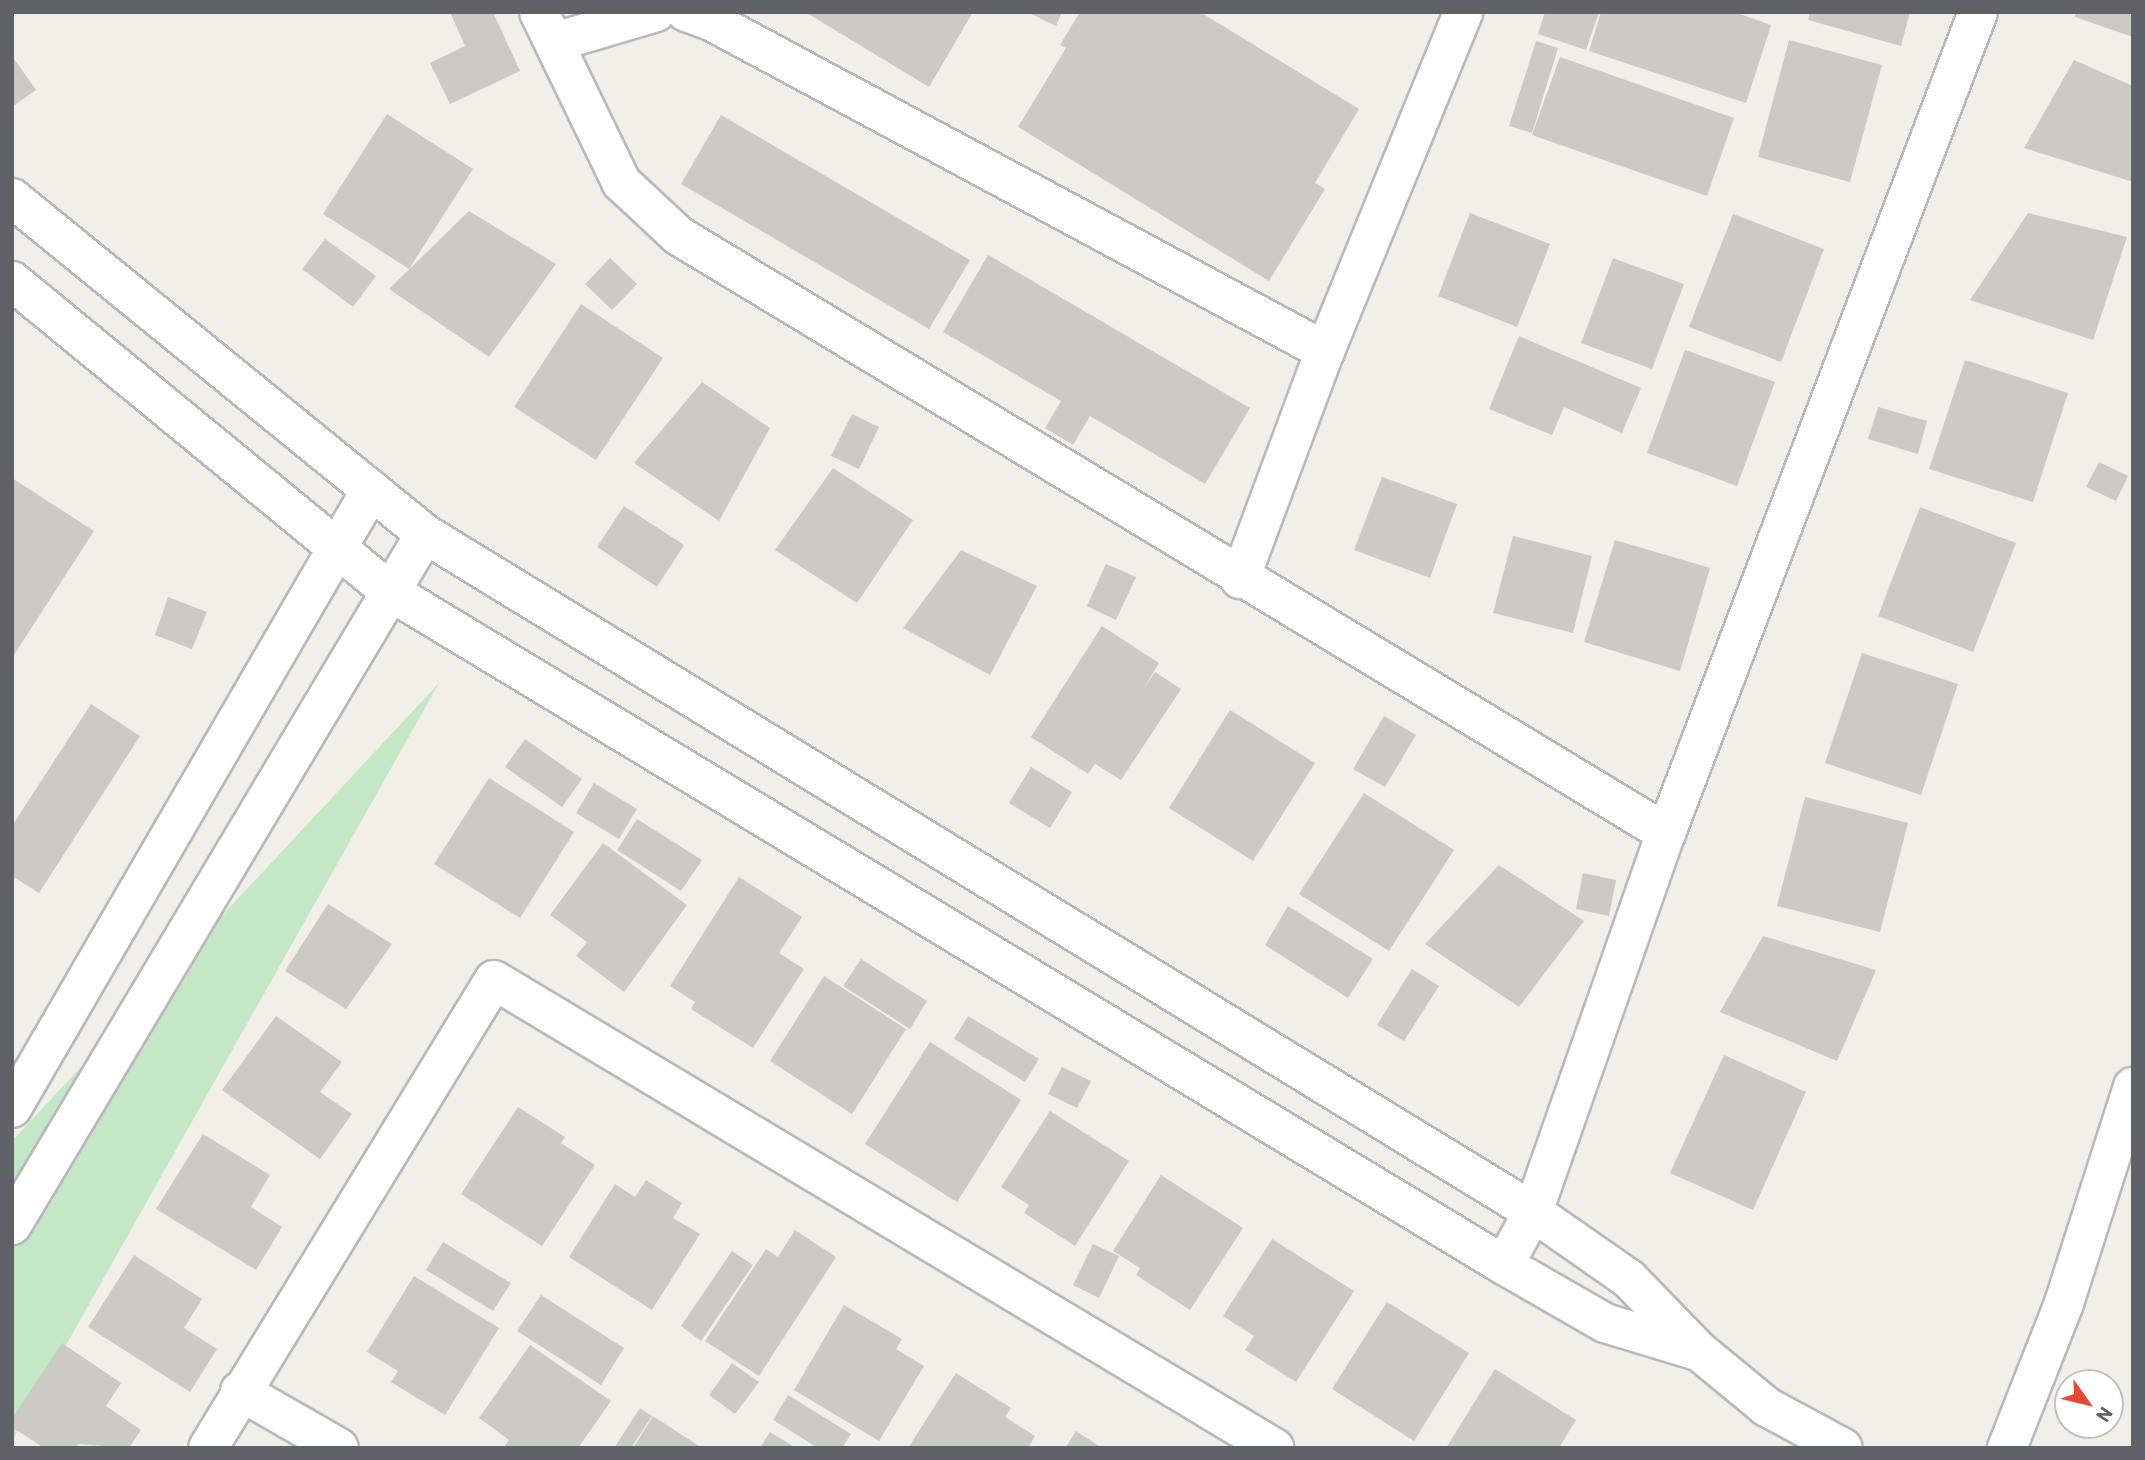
<!DOCTYPE html>
<html>
<head>
<meta charset="utf-8">
<style>
  body { margin:0 }
  #map { position:relative; width:2145px; height:1460px; overflow:hidden; background:#f1efe7; font-family:Barlow,sans-serif }
  div>[style] { position:absolute }
  .green>* { inset:0; background:#c4e8c5 }
  .building>* { inset:0; background:#cccac4 }
  .roads { filter:drop-shadow(2px 0 #b7b9be) drop-shadow(-2px 0 #b7b9be) drop-shadow(0 2px #b7b9be) drop-shadow(0 -2px #b7b9be) }
  .minor>* { height:38px; margin:-19px; padding:0 19px; transform-origin:19px; border-radius:19px; background:#fff }
  span { translate:-50% -50%; white-space:nowrap; text-align:center; line-height:1.15; -webkit-text-stroke:7px #fff; paint-order:stroke }
  .frame { position:absolute; inset:0; border:14px solid #5f6268; pointer-events:none }
  .north { position:absolute; left:2054px; top:1369px; width:70px; height:70px; box-sizing:border-box; background:#fff; border:2px solid #bfc0c3; border-radius:50%; rotate:124deg; font-size:19px; font-weight:700; line-height:28px; text-align:center; color:#5f6268 }
  .north::after { content:''; display:block; margin:auto; width:24px; height:32px; background:#eb4633; clip-path:polygon(50% 0,100% 100%,50% 72%,0 100%) }
</style>
</head>
<body>
<div id="map">
  <div class="green">
    <div style="clip-path:polygon(439px 683px,12px 1441px,12px 1141px)"></div>
  </div>
  <div class="building">
    <div style="clip-path:polygon(450px 12px,493px 12px,520px 71px,450px 104px,430px 63px,465px 46px)"></div>
    <div style="clip-path:polygon(805px 12px,973px 12px,929px 87px)"></div>
    <div style="clip-path:polygon(1027px 12px,1062px 12px,1056px 26px)"></div>
    <div style="clip-path:polygon(1080px 12px,1200px 12px,1359px 109px,1315px 183px,1325px 189px,1269px 281px,1018px 127px,1066px 48px,1060px 45px)"></div>
    <div style="clip-path:polygon(1545px 12px,1599px 12px,1586px 50px,1538px 34px)"></div>
    <div style="clip-path:polygon(1601px 12px,1734px 12px,1771px 25px,1746px 103px,1589px 51px)"></div>
    <div style="clip-path:polygon(1810px 12px,1910px 12px,1901px 46px,1808px 20px)"></div>
    <div style="clip-path:polygon(2076px 12px,2133px 12px,2133px 37px,2075px 17px)"></div>
    <div style="clip-path:polygon(1789px 40px,1882px 65px,1850px 182px,1758px 157px)"></div>
    <div style="clip-path:polygon(1536px 41px,1558px 48px,1532px 133px,1509px 126px)"></div>
    <div style="clip-path:polygon(12px 56px,36px 90px,12px 107px)"></div>
    <div style="clip-path:polygon(1560px 57px,1734px 118px,1707px 196px,1532px 135px)"></div>
    <div style="clip-path:polygon(2074px 60px,2133px 86px,2133px 182px,2024px 148px)"></div>
    <div style="clip-path:polygon(387px 114px,473px 169px,409px 269px,323px 214px)"></div>
    <div style="clip-path:polygon(721px 115px,970px 260px,929px 329px,681px 184px)"></div>
    <div style="clip-path:polygon(469px 211px,556px 264px,489px 357px,389px 289px)"></div>
    <div style="clip-path:polygon(1470px 213px,1550px 244px,1517px 327px,1438px 296px)"></div>
    <div style="clip-path:polygon(2028px 213px,2127px 237px,2093px 340px,1970px 300px)"></div>
    <div style="clip-path:polygon(1733px 214px,1824px 249px,1781px 362px,1689px 327px)"></div>
    <div style="clip-path:polygon(325px 239px,376px 276px,353px 307px,302px 269px)"></div>
    <div style="clip-path:polygon(988px 255px,1250px 408px,1205px 484px,1090px 416px,1073px 445px,1045px 428px,1061px 401px,943px 332px)"></div>
    <div style="clip-path:polygon(610px 258px,637px 284px,612px 310px,585px 284px)"></div>
    <div style="clip-path:polygon(1613px 258px,1684px 284px,1652px 369px,1581px 343px)"></div>
    <div style="clip-path:polygon(581px 304px,663px 358px,596px 460px,514px 407px)"></div>
    <div style="clip-path:polygon(1519px 336px,1641px 388px,1622px 433px,1564px 407px,1552px 435px,1489px 409px)"></div>
    <div style="clip-path:polygon(1685px 350px,1775px 382px,1737px 486px,1647px 453px)"></div>
    <div style="clip-path:polygon(1965px 360px,2068px 393px,2033px 502px,1929px 469px)"></div>
    <div style="clip-path:polygon(702px 382px,770px 428px,719px 521px,634px 463px)"></div>
    <div style="clip-path:polygon(1878px 407px,1927px 421px,1918px 454px,1868px 439px)"></div>
    <div style="clip-path:polygon(852px 414px,879px 427px,859px 469px,831px 456px)"></div>
    <div style="clip-path:polygon(2099px 462px,2128px 476px,2116px 501px,2086px 487px)"></div>
    <div style="clip-path:polygon(833px 468px,913px 520px,857px 603px,775px 550px)"></div>
    <div style="clip-path:polygon(1382px 477px,1457px 504px,1430px 578px,1354px 550px)"></div>
    <div style="clip-path:polygon(12px 478px,94px 531px,12px 658px)"></div>
    <div style="clip-path:polygon(624px 506px,684px 545px,657px 587px,597px 547px)"></div>
    <div style="clip-path:polygon(1920px 507px,2016px 543px,1973px 652px,1878px 616px)"></div>
    <div style="clip-path:polygon(1513px 536px,1592px 556px,1573px 633px,1493px 613px)"></div>
    <div style="clip-path:polygon(1615px 540px,1710px 568px,1680px 671px,1584px 642px)"></div>
    <div style="clip-path:polygon(961px 550px,1037px 586px,990px 675px,903px 628px)"></div>
    <div style="clip-path:polygon(1106px 564px,1136px 577px,1116px 620px,1087px 606px)"></div>
    <div style="clip-path:polygon(168px 597px,207px 612px,192px 649px,155px 635px)"></div>
    <div style="clip-path:polygon(1102px 626px,1159px 663px,1143px 689px,1155px 672px,1181px 689px,1121px 780px,1095px 764px,1088px 774px,1031px 737px)"></div>
    <div style="clip-path:polygon(1862px 653px,1958px 684px,1921px 795px,1825px 763px)"></div>
    <div style="clip-path:polygon(91px 704px,140px 736px,39px 893px,12px 876px,12px 826px)"></div>
    <div style="clip-path:polygon(1230px 710px,1315px 763px,1253px 861px,1169px 808px)"></div>
    <div style="clip-path:polygon(1384px 716px,1416px 735px,1385px 787px,1353px 769px)"></div>
    <div style="clip-path:polygon(525px 739px,582px 779px,562px 807px,505px 767px)"></div>
    <div style="clip-path:polygon(1031px 767px,1072px 792px,1050px 828px,1009px 803px)"></div>
    <div style="clip-path:polygon(489px 778px,574px 832px,520px 918px,434px 864px)"></div>
    <div style="clip-path:polygon(594px 783px,637px 809px,619px 839px,576px 813px)"></div>
    <div style="clip-path:polygon(1364px 793px,1454px 850px,1389px 951px,1299px 894px)"></div>
    <div style="clip-path:polygon(1805px 797px,1908px 823px,1880px 932px,1777px 906px)"></div>
    <div style="clip-path:polygon(637px 819px,702px 860px,681px 891px,617px 850px)"></div>
    <div style="clip-path:polygon(603px 843px,687px 905px,624px 992px,576px 956px,587px 942px,550px 915px)"></div>
    <div style="clip-path:polygon(1499px 865px,1584px 921px,1519px 1007px,1425px 944px)"></div>
    <div style="clip-path:polygon(1583px 873px,1616px 880px,1609px 916px,1576px 909px)"></div>
    <div style="clip-path:polygon(739px 877px,802px 917px,779px 953px,804px 969px,753px 1048px,691px 1009px,695px 1002px,670px 986px)"></div>
    <div style="clip-path:polygon(328px 904px,392px 944px,346px 1009px,285px 971px)"></div>
    <div style="clip-path:polygon(1288px 906px,1373px 959px,1348px 998px,1265px 945px)"></div>
    <div style="clip-path:polygon(1763px 936px,1876px 970px,1837px 1061px,1720px 1012px)"></div>
    <div style="clip-path:polygon(861px 959px,927px 1001px,910px 1029px,843px 986px)"></div>
    <div style="clip-path:polygon(1412px 969px,1439px 986px,1404px 1041px,1377px 1025px)"></div>
    <div style="clip-path:polygon(824px 976px,906px 1029px,852px 1114px,770px 1061px)"></div>
    <div style="clip-path:polygon(276px 1016px,342px 1062px,320px 1092px,352px 1114px,320px 1159px,222px 1090px)"></div>
    <div style="clip-path:polygon(968px 1016px,1039px 1059px,1025px 1082px,954px 1039px)"></div>
    <div style="clip-path:polygon(930px 1042px,1021px 1100px,957px 1202px,865px 1144px)"></div>
    <div style="clip-path:polygon(1724px 1055px,1806px 1092px,1753px 1210px,1670px 1173px)"></div>
    <div style="clip-path:polygon(1062px 1067px,1091px 1081px,1077px 1108px,1048px 1094px)"></div>
    <div style="clip-path:polygon(518px 1107px,565px 1137px,561px 1143px,595px 1165px,542px 1246px,461px 1194px)"></div>
    <div style="clip-path:polygon(1050px 1111px,1129px 1161px,1075px 1246px,1024px 1213px,1029px 1205px,1001px 1187px)"></div>
    <div style="clip-path:polygon(203px 1134px,270px 1175px,251px 1207px,282px 1227px,256px 1270px,156px 1209px)"></div>
    <div style="clip-path:polygon(1161px 1175px,1243px 1228px,1190px 1310px,1136px 1275px,1140px 1268px,1113px 1251px)"></div>
    <div style="clip-path:polygon(646px 1180px,682px 1203px,673px 1218px,700px 1234px,652px 1310px,569px 1257px,615px 1184px,635px 1197px)"></div>
    <div style="clip-path:polygon(795px 1230px,836px 1257px,759px 1376px,705px 1341px,766px 1249px,778px 1257px)"></div>
    <div style="clip-path:polygon(1272px 1239px,1354px 1291px,1296px 1382px,1245px 1350px,1254px 1336px,1223px 1316px)"></div>
    <div style="clip-path:polygon(443px 1242px,511px 1283px,493px 1311px,426px 1270px)"></div>
    <div style="clip-path:polygon(1093px 1244px,1119px 1256px,1099px 1298px,1073px 1285px)"></div>
    <div style="clip-path:polygon(732px 1251px,753px 1265px,701px 1341px,681px 1326px)"></div>
    <div style="clip-path:polygon(134px 1255px,202px 1299px,184px 1328px,217px 1349px,190px 1392px,88px 1327px)"></div>
    <div style="clip-path:polygon(414px 1276px,499px 1328px,445px 1415px,391px 1382px,398px 1371px,367px 1352px)"></div>
    <div style="clip-path:polygon(541px 1295px,624px 1348px,601px 1385px,517px 1331px)"></div>
    <div style="clip-path:polygon(1387px 1302px,1469px 1353px,1414px 1441px,1332px 1389px)"></div>
    <div style="clip-path:polygon(844px 1305px,902px 1339px,896px 1349px,924px 1366px,879px 1441px,794px 1390px)"></div>
    <div style="clip-path:polygon(62px 1343px,121px 1383px,106px 1406px,141px 1430px,129px 1448px,78px 1444px,76px 1448px,44px 1448px,12px 1427px,12px 1419px)"></div>
    <div style="clip-path:polygon(530px 1345px,611px 1401px,578px 1448px,503px 1448px,509px 1440px,479px 1418px)"></div>
    <div style="clip-path:polygon(732px 1363px,759px 1382px,735px 1414px,709px 1395px)"></div>
    <div style="clip-path:polygon(1495px 1369px,1576px 1420px,1559px 1448px,1446px 1448px)"></div>
    <div style="clip-path:polygon(956px 1373px,1011px 1408px,1005px 1417px,1035px 1436px,1028px 1448px,908px 1448px)"></div>
    <div style="clip-path:polygon(788px 1395px,851px 1434px,842px 1448px,818px 1448px,773px 1420px)"></div>
    <div style="clip-path:polygon(640px 1408px,652px 1416px,631px 1448px,614px 1448px)"></div>
    <div style="clip-path:polygon(653px 1416px,702px 1448px,633px 1448px)"></div>
    <div style="clip-path:polygon(1076px 1431px,1102px 1448px,1065px 1448px)"></div>
    <div style="clip-path:polygon(770px 1432px,796px 1448px,760px 1448px)"></div>
  </div>
  <div class="roads">
    <div class="minor">
      <div style="left:539px;top:12px;width:189px;rotate:64.2deg"></div>
      <div style="left:621px;top:182px;width:79px;rotate:43deg"></div>
      <div style="left:679px;top:236px;width:1154px;rotate:31.17deg"></div>
      <div style="left:1666px;top:833px;width:878px;rotate:-69.19deg"></div>
      <div style="left:686px;top:12px;width:29px;rotate:20deg"></div>
      <div style="left:713px;top:22px;width:695px;rotate:28.26deg"></div>
      <div style="left:555px;top:42px;width:105px;rotate:-16.5deg"></div>
      <div style="left:12px;top:198px;width:532px;rotate:39.13deg"></div>
      <div style="left:425px;top:534px;width:1299px;rotate:31.46deg"></div>
      <div style="left:1533px;top:1212px;width:117px;rotate:34.9deg"></div>
      <div style="left:1629px;top:1279px;width:100px;rotate:45.8deg"></div>
      <div style="left:1699px;top:1351px;width:88px;rotate:39.5deg"></div>
      <div style="left:1767px;top:1407px;width:86px;rotate:28.3deg"></div>
      <div style="left:12px;top:281px;width:490px;rotate:39.4deg"></div>
      <div style="left:391px;top:592px;width:1301px;rotate:31.16deg"></div>
      <div style="left:1504px;top:1265px;width:116px;rotate:29.9deg"></div>
      <div style="left:1605px;top:1323px;width:96px;rotate:16.9deg"></div>
      <div style="left:1240px;top:579px;width:243px;rotate:-69.6deg"></div>
      <div style="left:1325px;top:351px;width:366px;rotate:-67.8deg"></div>
      <div style="left:12px;top:1108px;width:715px;rotate:-59.85deg"></div>
      <div style="left:12px;top:1225px;width:805px;rotate:-59.13deg"></div>
      <div style="left:1504px;top:1265px;width:60px;rotate:-61.3deg"></div>
      <div style="left:1533px;top:1212px;width:402px;rotate:-70.7deg"></div>
      <div style="left:240px;top:1391px;width:114px;rotate:29.9deg"></div>
      <div style="left:208px;top:1448px;width:548px;rotate:-58.57deg"></div>
      <div style="left:494px;top:980px;width:910px;rotate:30.96deg"></div>
      <div style="left:2007px;top:1448px;width:156px;rotate:-68.5deg"></div>
      <div style="left:2064px;top:1303px;width:227px;rotate:-72.3deg"></div>
    </div>
  </div>
  <div class="frame"></div>
  <div class="north">N</div>
</div>
</body>
</html>
